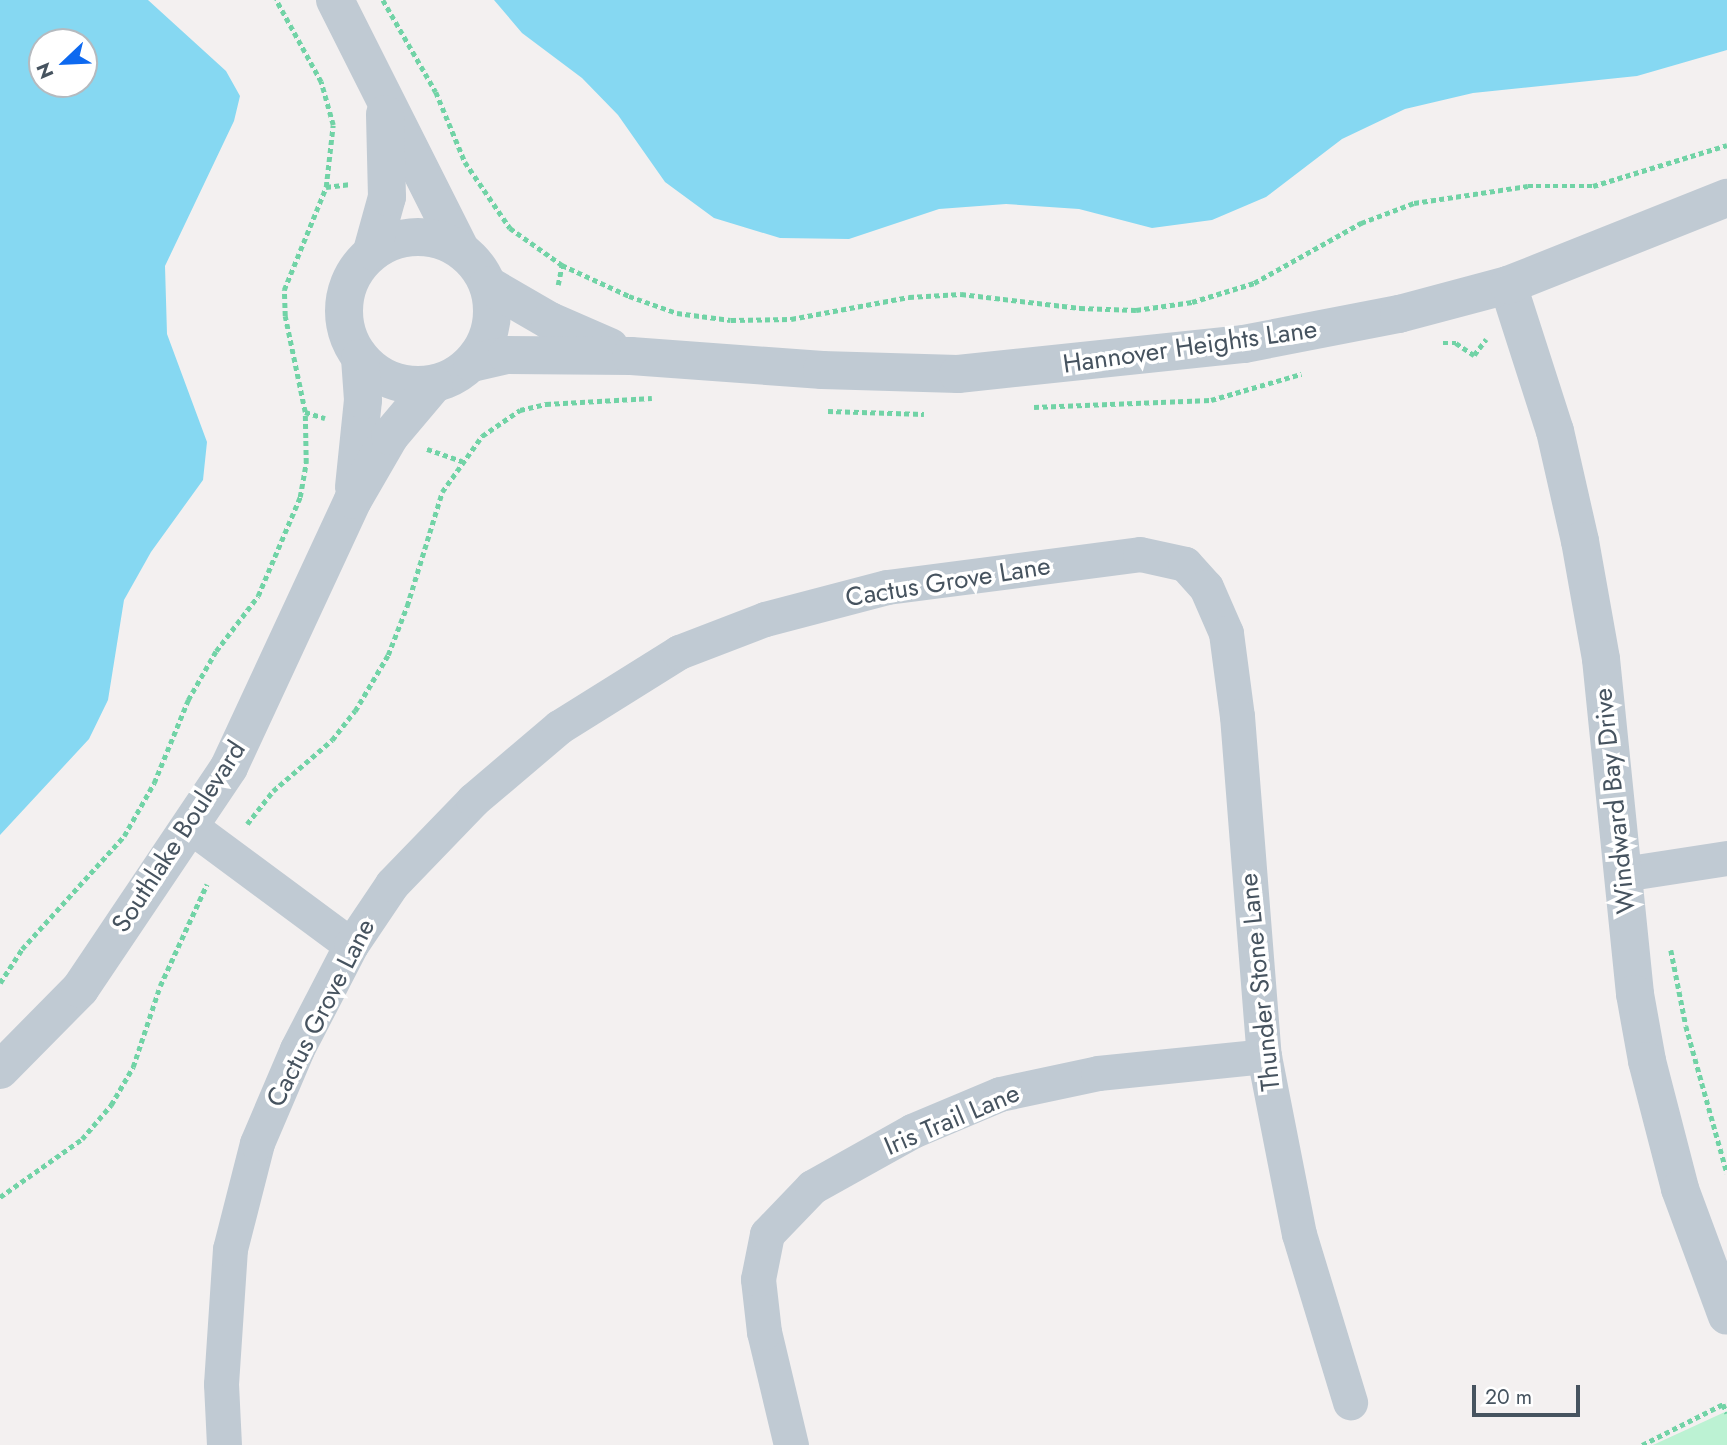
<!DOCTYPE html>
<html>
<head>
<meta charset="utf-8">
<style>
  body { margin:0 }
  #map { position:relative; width:1727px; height:1445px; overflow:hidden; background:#f3f0f0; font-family:Jost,sans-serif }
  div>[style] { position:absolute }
  .green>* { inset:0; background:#bcf2d3 }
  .water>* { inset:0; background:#86d8f2 }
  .path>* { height:4.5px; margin-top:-2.25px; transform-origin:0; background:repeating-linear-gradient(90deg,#71d3a6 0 5px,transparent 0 8.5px) }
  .minor>* { height:35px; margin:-17.5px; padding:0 17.5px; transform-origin:17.5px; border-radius:17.5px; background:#c0cad3 }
  .tertiary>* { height:38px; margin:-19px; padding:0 19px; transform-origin:19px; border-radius:19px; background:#c0cad3 }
  .tertiary>.ring { margin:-19px; padding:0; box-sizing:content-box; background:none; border:38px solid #c0cad3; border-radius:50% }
  span { translate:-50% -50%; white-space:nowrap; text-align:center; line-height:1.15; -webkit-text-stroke:7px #fff; paint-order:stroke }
  .street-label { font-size:26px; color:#46535f }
  .north { position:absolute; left:28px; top:28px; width:70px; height:70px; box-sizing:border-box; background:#fff; border:2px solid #b5babf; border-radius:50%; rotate:247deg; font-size:19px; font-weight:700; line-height:28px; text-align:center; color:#46535f }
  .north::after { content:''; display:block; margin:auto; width:24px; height:32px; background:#0d69f0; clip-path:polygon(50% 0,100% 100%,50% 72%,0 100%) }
  .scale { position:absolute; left:1472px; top:1385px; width:108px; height:32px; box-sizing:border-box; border:4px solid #46535f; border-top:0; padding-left:9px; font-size:21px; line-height:24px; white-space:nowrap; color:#46535f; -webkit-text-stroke:5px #fff; paint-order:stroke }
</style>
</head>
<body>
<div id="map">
  <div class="green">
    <div style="clip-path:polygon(1727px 1411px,1727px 1445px,1653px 1445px)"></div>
  </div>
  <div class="water">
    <div style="clip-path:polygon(evenodd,0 0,148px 0,226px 71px,240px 96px,234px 121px,165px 266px,167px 334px,207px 442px,203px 480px,151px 552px,124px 600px,108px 700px,89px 739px,0 835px,0 0,84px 42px,84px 84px,42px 84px,42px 42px,84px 42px)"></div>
    <div style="clip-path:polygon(494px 0,1727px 0,1727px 50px,1637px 76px,1473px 93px,1405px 109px,1342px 139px,1266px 197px,1212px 220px,1152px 228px,1079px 209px,1006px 204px,939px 209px,849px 239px,780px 238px,714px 218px,665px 182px,618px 115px,582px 78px,522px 33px)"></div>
  </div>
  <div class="path">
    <div style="left:383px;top:0;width:106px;rotate:60.1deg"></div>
    <div style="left:436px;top:92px;width:76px;rotate:67.5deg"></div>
    <div style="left:465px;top:162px;width:80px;rotate:55.7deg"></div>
    <div style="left:510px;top:228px;width:64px;rotate:35.4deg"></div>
    <div style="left:562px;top:265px;width:74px;rotate:24.8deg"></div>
    <div style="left:629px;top:296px;width:51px;rotate:19.5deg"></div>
    <div style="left:677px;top:313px;width:54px;rotate:7.4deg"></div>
    <div style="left:731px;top:320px;width:60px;rotate:-1deg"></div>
    <div style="left:791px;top:319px;width:120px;rotate:-10.6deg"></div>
    <div style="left:909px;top:297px;width:52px;rotate:-3.3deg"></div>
    <div style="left:961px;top:294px;width:120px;rotate:6.7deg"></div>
    <div style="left:1080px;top:308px;width:56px;rotate:2deg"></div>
    <div style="left:1136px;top:310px;width:57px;rotate:-8.1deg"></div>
    <div style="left:1192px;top:302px;width:65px;rotate:-17deg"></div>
    <div style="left:1254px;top:283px;width:123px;rotate:-29.3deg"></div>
    <div style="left:1361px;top:223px;width:57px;rotate:-20.7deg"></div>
    <div style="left:1414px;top:203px;width:115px;rotate:-8.5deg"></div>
    <div style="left:1528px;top:186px;width:65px"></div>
    <div style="left:1593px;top:186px;width:140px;rotate:-17deg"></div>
    <div style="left:326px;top:187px;width:25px;rotate:-7deg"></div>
    <div style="left:558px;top:285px;width:20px;rotate:-79deg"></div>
    <div style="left:1443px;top:343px;width:13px"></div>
    <div style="left:1456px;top:343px;width:22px;rotate:34deg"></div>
    <div style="left:1474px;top:355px;width:20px;rotate:-53deg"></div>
    <div style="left:1034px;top:407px;width:177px;rotate:-2.3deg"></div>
    <div style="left:1211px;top:400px;width:94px;rotate:-16.1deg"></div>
    <div style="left:828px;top:411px;width:96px;rotate:1.8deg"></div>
    <div style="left:305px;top:412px;width:21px;rotate:17deg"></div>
    <div style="left:427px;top:449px;width:37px;rotate:19deg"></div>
    <div style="left:247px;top:824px;width:42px;rotate:-51.8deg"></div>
    <div style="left:273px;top:791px;width:78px;rotate:-40.8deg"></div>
    <div style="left:332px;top:740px;width:37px;rotate:-52deg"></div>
    <div style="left:355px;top:711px;width:65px;rotate:-59.5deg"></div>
    <div style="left:388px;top:655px;width:53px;rotate:-68.8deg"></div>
    <div style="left:407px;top:606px;width:119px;rotate:-72.9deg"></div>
    <div style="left:442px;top:492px;width:69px;rotate:-54.5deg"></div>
    <div style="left:482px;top:436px;width:46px;rotate:-34.4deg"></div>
    <div style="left:520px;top:410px;width:27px;rotate:-13deg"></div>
    <div style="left:546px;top:404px;width:106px;rotate:-3.2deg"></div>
    <div style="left:1671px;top:950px;width:77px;rotate:78.8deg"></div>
    <div style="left:1686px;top:1026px;width:153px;rotate:74.4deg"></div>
    <div style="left:0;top:983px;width:40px;rotate:-57.1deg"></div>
    <div style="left:22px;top:949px;width:152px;rotate:-47.9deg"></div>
    <div style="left:124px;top:836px;width:61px;rotate:-60.5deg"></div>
    <div style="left:154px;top:783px;width:90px;rotate:-67.7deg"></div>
    <div style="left:188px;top:700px;width:56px;rotate:-60.3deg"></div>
    <div style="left:216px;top:651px;width:69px;rotate:-52.6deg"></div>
    <div style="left:258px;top:596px;width:108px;rotate:-67deg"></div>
    <div style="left:300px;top:497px;width:35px;rotate:-80deg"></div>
    <div style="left:306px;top:463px;width:51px;rotate:-91.1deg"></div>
    <div style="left:305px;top:412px;width:98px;rotate:-101.8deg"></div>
    <div style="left:285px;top:316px;width:26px;rotate:-92deg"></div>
    <div style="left:284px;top:290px;width:111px;rotate:-67.8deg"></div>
    <div style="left:326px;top:187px;width:62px;rotate:-83.6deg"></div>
    <div style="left:333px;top:125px;width:45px;rotate:-105.6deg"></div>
    <div style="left:321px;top:82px;width:94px;rotate:-118.8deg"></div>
    <div style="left:0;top:1197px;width:100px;rotate:-35.3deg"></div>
    <div style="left:82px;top:1139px;width:45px;rotate:-49.5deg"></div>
    <div style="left:111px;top:1105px;width:44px;rotate:-59.9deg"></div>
    <div style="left:133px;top:1067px;width:85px;rotate:-71.6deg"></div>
    <div style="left:160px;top:986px;width:112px;rotate:-65.3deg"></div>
    <div style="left:1642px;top:1445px;width:91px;rotate:-26.8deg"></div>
    <div style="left:1723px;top:1404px;width:10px;rotate:66deg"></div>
  </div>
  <div class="minor">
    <div style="left:190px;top:826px;width:200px;rotate:36.5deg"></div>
    <div style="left:1623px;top:874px;width:105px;rotate:-8.7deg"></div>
    <div style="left:224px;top:1445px;width:61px;rotate:-92.8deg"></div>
    <div style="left:221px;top:1384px;width:135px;rotate:-86.2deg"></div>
    <div style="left:230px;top:1249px;width:109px;rotate:-75.7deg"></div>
    <div style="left:257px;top:1143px;width:102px;rotate:-66.9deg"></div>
    <div style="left:297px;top:1049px;width:117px;rotate:-62.6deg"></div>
    <div style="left:351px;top:945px;width:73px;rotate:-56.1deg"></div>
    <div style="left:392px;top:884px;width:117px;rotate:-46deg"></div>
    <div style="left:473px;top:800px;width:113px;rotate:-40.3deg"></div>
    <div style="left:559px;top:727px;width:142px;rotate:-32deg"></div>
    <div style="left:679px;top:652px;width:92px;rotate:-21deg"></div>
    <div style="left:765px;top:619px;width:126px;rotate:-14.7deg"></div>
    <div style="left:887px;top:587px;width:255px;rotate:-7.4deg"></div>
    <div style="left:1140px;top:554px;width:46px;rotate:12.5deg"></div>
    <div style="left:1185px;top:564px;width:31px;rotate:48deg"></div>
    <div style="left:1206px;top:587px;width:50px;rotate:66.5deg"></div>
    <div style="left:1226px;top:633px;width:84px;rotate:82.5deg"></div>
    <div style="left:1237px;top:716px;width:341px;rotate:85.5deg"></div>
    <div style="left:1264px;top:1056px;width:181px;rotate:78.9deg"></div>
    <div style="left:1299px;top:1234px;width:176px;rotate:73.1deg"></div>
    <div style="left:791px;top:1445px;width:116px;rotate:-103.4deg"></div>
    <div style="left:764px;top:1332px;width:53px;rotate:-96.5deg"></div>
    <div style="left:758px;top:1279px;width:46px;rotate:-78.7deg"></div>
    <div style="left:767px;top:1234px;width:65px;rotate:-46.2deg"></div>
    <div style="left:812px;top:1187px;width:115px;rotate:-29.2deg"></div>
    <div style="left:912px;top:1131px;width:95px;rotate:-22.8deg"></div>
    <div style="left:1000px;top:1094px;width:100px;rotate:-12.1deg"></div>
    <div style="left:1098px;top:1073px;width:167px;rotate:-5.8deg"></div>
  </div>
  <div class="tertiary">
    <div style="left:335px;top:0;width:279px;rotate:63.3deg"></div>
    <div class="ring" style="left:344px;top:237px;width:110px;height:110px"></div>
    <div style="left:372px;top:251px;width:56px;rotate:-74.5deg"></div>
    <div style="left:387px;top:197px;width:83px;rotate:-91.4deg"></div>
    <div style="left:488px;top:285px;width:72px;rotate:30.1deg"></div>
    <div style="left:550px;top:321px;width:65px;rotate:23.4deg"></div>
    <div style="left:1508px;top:285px;width:153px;rotate:72.2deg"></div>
    <div style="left:1555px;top:431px;width:113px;rotate:77.2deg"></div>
    <div style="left:1580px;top:541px;width:120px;rotate:79.9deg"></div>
    <div style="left:1601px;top:659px;width:337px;rotate:84.2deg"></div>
    <div style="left:1635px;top:994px;width:68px;rotate:79.8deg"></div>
    <div style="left:1647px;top:1061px;width:132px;rotate:75.5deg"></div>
    <div style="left:1680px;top:1189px;width:135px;rotate:69.7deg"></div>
    <div style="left:472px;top:363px;width:36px;rotate:-13deg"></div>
    <div style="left:507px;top:355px;width:124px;rotate:0.5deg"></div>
    <div style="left:631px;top:356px;width:192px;rotate:4.2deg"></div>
    <div style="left:822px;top:370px;width:136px;rotate:1.7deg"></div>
    <div style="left:958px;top:374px;width:288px;rotate:-6deg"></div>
    <div style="left:1244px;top:344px;width:158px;rotate:-11deg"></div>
    <div style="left:1399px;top:314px;width:113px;rotate:-14.9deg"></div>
    <div style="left:1508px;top:285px;width:236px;rotate:-21.7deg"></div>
    <div style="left:354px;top:487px;width:87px;rotate:-84.1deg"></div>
    <div style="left:363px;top:400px;width:42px;rotate:-94.1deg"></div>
    <div style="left:0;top:1070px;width:114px;rotate:-45.4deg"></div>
    <div style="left:80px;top:989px;width:267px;rotate:-56.1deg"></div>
    <div style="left:229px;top:767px;width:294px;rotate:-65.1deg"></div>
    <div style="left:353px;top:500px;width:74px;rotate:-60deg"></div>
    <div style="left:390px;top:436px;width:68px;rotate:-49.8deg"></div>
  </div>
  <div class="street-label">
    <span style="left:1190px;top:347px;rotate:-8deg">Hannover Heights Lane</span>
    <span style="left:948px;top:582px;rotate:-9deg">Cactus Grove Lane</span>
    <span style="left:1615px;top:801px;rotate:-96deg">Windward Bay Drive</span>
    <span style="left:179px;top:837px;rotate:-57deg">Southlake Boulevard</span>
    <span style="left:1260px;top:982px;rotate:-96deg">Thunder Stone Lane</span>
    <span style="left:321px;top:1013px;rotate:-63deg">Cactus Grove Lane</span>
    <span style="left:952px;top:1120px;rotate:-23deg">Iris Trail Lane</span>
  </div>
  <div class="north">N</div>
  <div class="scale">20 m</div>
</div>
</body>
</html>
